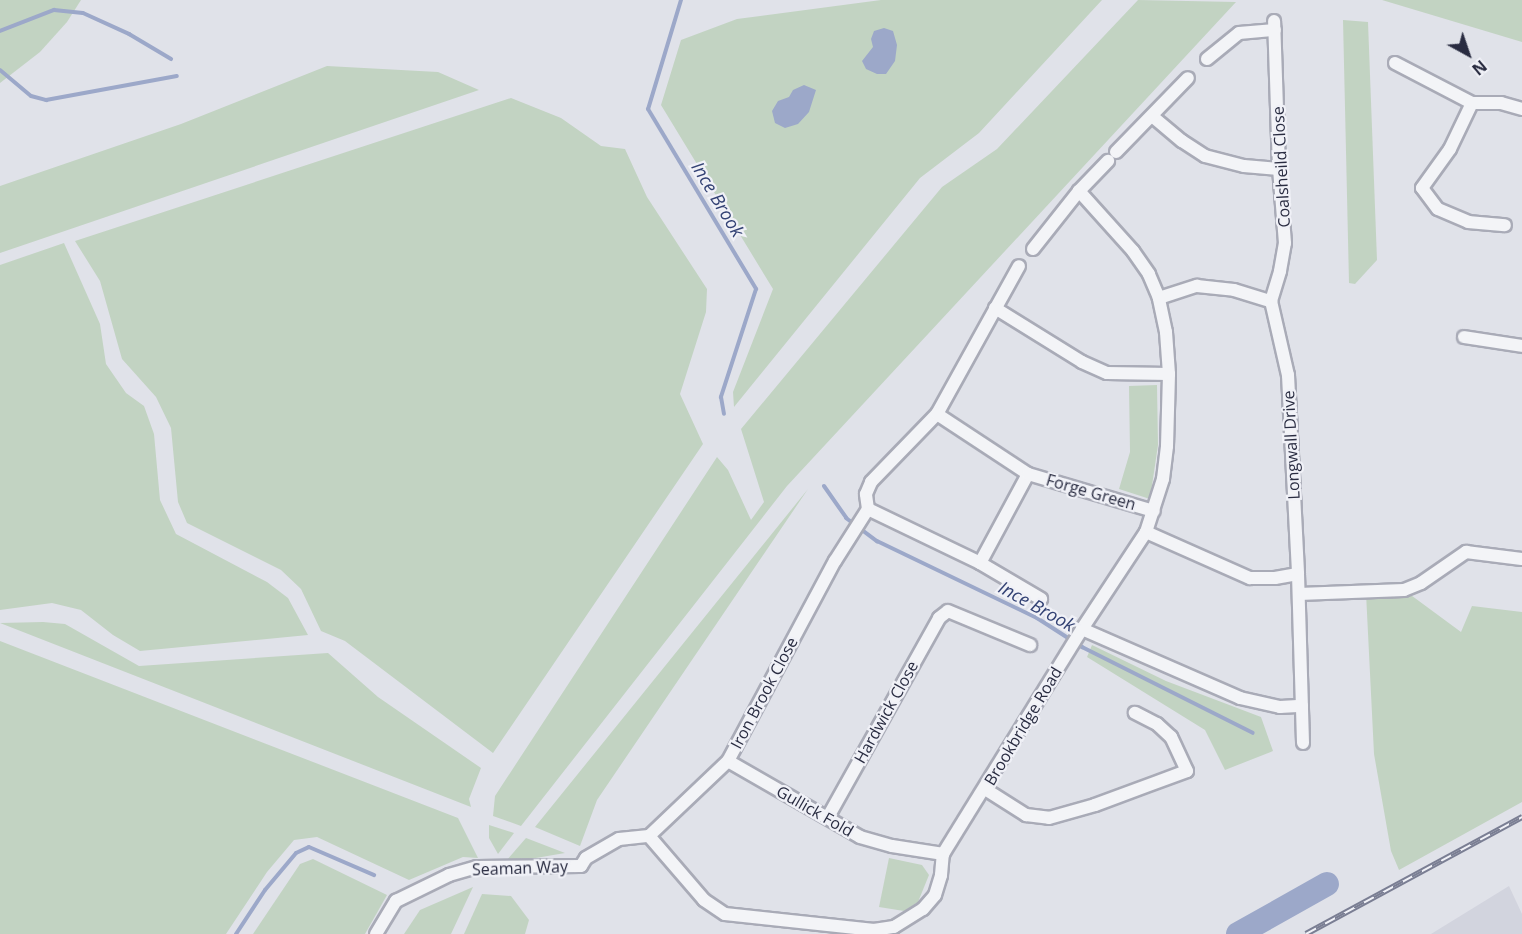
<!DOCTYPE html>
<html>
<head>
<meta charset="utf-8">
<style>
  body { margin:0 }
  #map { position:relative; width:1522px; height:934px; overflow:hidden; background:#e0e2e9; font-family:"Open Sans",sans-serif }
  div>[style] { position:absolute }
  .built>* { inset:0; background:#d2d4de }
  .green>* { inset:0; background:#c2d3c2 }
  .water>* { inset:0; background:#9ca8c9 }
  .stream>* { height:4px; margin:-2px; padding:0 2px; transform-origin:2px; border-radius:2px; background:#9ca8c9 }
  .river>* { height:24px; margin:-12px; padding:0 12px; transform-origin:12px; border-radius:12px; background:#9ca8c9 }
  .roads { filter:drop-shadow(2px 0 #a9abb7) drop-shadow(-2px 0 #a9abb7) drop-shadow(0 2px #a9abb7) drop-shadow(0 -2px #a9abb7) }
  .street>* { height:12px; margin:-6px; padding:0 6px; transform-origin:6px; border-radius:6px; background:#f3f4f7 }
  .rail>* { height:6px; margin-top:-3px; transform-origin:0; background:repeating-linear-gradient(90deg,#f0f1f7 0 11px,#7a7e93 0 22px); box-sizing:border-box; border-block:2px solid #7a7e93 }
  span { translate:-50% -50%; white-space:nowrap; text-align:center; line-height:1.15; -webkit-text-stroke:4.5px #f0f1f7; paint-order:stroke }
  .street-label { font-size:16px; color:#292c41 }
  .water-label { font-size:18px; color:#334274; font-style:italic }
  .north { position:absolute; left:1438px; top:24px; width:60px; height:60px; -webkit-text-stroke:4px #f0f1f7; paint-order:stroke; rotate:140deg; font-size:16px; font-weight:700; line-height:24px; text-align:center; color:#292c41 }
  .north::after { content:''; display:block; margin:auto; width:21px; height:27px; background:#292c41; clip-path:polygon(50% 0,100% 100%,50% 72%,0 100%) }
</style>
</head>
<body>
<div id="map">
  <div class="built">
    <div style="clip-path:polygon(1509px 886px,1522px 914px,1522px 934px,1431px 934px)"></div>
  </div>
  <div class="green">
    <div style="clip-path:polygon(0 0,81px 0,67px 22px,40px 52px,0 83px)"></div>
    <div style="clip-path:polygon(881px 0,1102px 0,979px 133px,920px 178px,734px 407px,733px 392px,773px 289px,661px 105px,681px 40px,737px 19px)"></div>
    <div style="clip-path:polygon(1138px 0,1236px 2px,787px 486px,521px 826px,493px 816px,495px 796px,717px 457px,728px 470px,751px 520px,764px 502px,741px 429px,942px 187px,997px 149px)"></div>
    <div style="clip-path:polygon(1382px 0,1522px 0,1522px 42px)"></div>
    <div style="clip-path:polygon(1343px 20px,1368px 22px,1377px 260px,1355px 284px,1349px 283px)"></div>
    <div style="clip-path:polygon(327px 66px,438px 72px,479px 90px,0 253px,0 186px,181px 124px)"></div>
    <div style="clip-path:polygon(511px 98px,561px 118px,601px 146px,625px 149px,647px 197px,707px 289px,706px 312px,680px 394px,703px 444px,493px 753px,345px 641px,321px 631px,301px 589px,281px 570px,187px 523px,178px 502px,171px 428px,156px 397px,122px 359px,100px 281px,75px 241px)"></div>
    <div style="clip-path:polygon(64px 243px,100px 324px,106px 364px,126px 393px,144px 406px,154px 434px,160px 500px,176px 534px,267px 582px,288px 598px,308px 635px,140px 651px,113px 635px,81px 610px,52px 603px,0 610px,0 265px)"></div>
    <div style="clip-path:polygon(1157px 385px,1158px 445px,1150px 499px,1119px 489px,1130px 452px,1129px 386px)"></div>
    <div style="clip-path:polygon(808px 489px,597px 800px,580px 846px,535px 827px)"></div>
    <div style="clip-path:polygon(1404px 590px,1461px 632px,1472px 606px,1522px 612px,1522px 802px,1399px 870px,1391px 851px,1374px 754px,1366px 593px)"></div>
    <div style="clip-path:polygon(43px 622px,65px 624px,139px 666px,328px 653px,378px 697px,481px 768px,469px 799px,471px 807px,0 623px)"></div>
    <div style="clip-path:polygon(0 641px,458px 818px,478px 858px,463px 857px,409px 880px,317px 837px,294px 840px,267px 872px,226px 934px,0 934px)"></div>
    <div style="clip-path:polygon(1092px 645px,1166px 681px,1261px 717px,1273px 751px,1225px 770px,1205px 730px,1087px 657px)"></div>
    <div style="clip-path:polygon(489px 825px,514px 833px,498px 854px,489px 838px)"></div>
    <div style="clip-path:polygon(526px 838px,565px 853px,530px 859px,507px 860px)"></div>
    <div style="clip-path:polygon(889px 858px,922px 865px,929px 875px,918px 902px,904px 911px,879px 907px)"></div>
    <div style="clip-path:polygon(313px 859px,387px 895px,365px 934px,253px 934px,300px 864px)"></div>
    <div style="clip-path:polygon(473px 887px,451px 934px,404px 934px,420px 910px)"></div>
    <div style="clip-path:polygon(482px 894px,511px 896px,529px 920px,525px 934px,464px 934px)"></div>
  </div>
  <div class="water">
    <div style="clip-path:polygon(884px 28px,893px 31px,897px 45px,895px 61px,886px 74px,877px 74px,866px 69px,862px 61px,873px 47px,871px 39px,874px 31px)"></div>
    <div style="clip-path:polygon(804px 85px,816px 90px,809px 112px,798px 124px,785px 128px,775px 123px,772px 111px,778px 101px,789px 97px,793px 90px)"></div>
  </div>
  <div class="stream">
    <div style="left:681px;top:0;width:114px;rotate:106.8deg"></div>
    <div style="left:648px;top:109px;width:210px;rotate:59deg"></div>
    <div style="left:756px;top:289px;width:114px;rotate:108deg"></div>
    <div style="left:721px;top:397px;width:17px;rotate:80deg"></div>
    <div style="left:0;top:31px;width:58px;rotate:-21.3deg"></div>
    <div style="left:54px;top:10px;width:29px;rotate:6deg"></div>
    <div style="left:83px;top:13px;width:51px;rotate:24.5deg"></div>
    <div style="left:129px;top:34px;width:49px;rotate:30.8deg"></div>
    <div style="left:0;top:70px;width:40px;rotate:40deg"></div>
    <div style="left:31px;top:96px;width:16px;rotate:15deg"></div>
    <div style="left:46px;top:100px;width:133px;rotate:-10.4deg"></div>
    <div style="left:824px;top:486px;width:39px;rotate:55deg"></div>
    <div style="left:846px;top:518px;width:39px;rotate:37deg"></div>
    <div style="left:877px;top:541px;width:178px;rotate:25.7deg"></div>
    <div style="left:1037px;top:618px;width:54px;rotate:32.8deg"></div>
    <div style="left:1082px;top:647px;width:191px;rotate:26.7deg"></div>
    <div style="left:236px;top:934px;width:53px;rotate:-56.6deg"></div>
    <div style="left:265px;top:890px;width:48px;rotate:-50deg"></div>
    <div style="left:296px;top:853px;width:14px;rotate:-25deg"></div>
    <div style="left:309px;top:847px;width:71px;rotate:23.3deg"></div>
  </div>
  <div class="river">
    <div style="left:1238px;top:934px;width:102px;rotate:-29.3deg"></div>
  </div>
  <div class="roads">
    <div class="street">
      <div style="left:1207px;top:59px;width:41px;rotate:-39.1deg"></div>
      <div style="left:1239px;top:33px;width:36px;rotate:-5deg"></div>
      <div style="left:1395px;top:63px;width:87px;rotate:27.5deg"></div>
      <div style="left:1472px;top:103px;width:29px"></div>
      <div style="left:1501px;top:103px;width:22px;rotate:16deg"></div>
      <div style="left:1472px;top:103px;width:51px;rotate:115.6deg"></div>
      <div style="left:1450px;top:149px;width:48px;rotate:125.7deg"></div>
      <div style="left:1422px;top:188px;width:26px;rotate:53deg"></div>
      <div style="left:1438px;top:209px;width:33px;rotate:23deg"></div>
      <div style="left:1468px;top:222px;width:37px;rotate:5deg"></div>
      <div style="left:1152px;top:116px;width:39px;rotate:40deg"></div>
      <div style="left:1182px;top:141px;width:27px;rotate:33deg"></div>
      <div style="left:1205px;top:156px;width:40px;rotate:14.4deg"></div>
      <div style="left:1244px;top:166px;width:35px;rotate:5deg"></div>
      <div style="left:1116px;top:152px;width:103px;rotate:-45.8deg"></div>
      <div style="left:1033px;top:249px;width:74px;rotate:-51.6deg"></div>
      <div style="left:1079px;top:191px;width:42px;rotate:-46deg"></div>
      <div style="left:1159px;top:298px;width:40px;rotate:-18deg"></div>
      <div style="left:1197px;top:286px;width:37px;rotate:6deg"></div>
      <div style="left:1234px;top:290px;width:39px;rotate:17deg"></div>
      <div style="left:1271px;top:301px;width:76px;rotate:77.1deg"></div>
      <div style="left:1288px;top:375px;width:199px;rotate:87.1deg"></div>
      <div style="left:1298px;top:574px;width:169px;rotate:88.3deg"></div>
      <div style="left:1271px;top:301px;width:31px;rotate:-73deg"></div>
      <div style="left:1280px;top:271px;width:28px;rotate:-80deg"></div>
      <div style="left:1285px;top:243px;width:74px;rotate:-94.6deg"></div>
      <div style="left:1279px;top:169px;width:148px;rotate:-91.9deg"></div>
      <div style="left:995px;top:308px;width:102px;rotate:31.8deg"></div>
      <div style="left:1082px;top:362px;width:27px;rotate:24deg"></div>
      <div style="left:1107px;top:373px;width:62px;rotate:0.9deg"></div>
      <div style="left:1464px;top:337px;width:59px;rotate:8.8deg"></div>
      <div style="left:937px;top:414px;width:169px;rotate:-61deg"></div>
      <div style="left:1028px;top:474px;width:101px;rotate:118.3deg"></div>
      <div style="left:980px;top:563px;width:71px;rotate:30.5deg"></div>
      <div style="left:868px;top:509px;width:124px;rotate:25.7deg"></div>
      <div style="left:1146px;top:532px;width:114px;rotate:23.9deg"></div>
      <div style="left:1250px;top:578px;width:25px"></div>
      <div style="left:1275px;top:578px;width:23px;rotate:-10deg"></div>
      <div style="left:1299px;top:594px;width:105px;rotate:-2.2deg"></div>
      <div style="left:1404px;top:590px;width:18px;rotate:-22deg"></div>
      <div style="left:1421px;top:583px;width:55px;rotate:-34.6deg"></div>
      <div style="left:1466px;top:552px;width:56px;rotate:7.1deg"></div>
      <div style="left:1082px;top:629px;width:172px;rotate:23.6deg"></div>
      <div style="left:1240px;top:698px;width:41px;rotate:12.7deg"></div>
      <div style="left:1280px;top:707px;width:22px;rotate:-3deg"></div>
      <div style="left:728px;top:761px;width:152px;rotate:29.9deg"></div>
      <div style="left:860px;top:837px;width:33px;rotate:16deg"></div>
      <div style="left:892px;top:846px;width:52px;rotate:8.9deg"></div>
      <div style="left:985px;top:789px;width:49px;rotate:32.4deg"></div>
      <div style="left:1026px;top:815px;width:23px;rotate:7deg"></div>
      <div style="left:1049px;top:818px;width:48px;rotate:-15.8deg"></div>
      <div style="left:1095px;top:805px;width:98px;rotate:-20.3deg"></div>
      <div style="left:1187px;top:771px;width:38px;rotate:-115deg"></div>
      <div style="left:1171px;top:737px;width:19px;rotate:-137deg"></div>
      <div style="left:1157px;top:724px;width:25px;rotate:-153deg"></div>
      <div style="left:828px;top:817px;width:228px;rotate:-60.8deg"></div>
      <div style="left:939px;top:618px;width:11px;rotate:-38deg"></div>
      <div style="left:948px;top:611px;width:89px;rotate:22.5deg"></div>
      <div style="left:649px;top:836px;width:109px;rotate:-43.5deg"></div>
      <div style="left:728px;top:761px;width:227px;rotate:-61.9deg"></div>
      <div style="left:835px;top:561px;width:62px;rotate:-57.6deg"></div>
      <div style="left:868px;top:509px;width:15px;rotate:-98deg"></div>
      <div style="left:866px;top:494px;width:13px;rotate:-67deg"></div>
      <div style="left:871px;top:482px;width:95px;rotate:-45.9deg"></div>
      <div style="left:937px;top:414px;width:109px;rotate:33.4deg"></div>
      <div style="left:1028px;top:474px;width:131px;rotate:16.4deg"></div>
      <div style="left:376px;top:934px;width:39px;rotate:-59deg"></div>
      <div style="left:396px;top:901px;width:59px;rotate:-26.1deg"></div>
      <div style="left:449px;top:875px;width:29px;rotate:-16deg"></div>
      <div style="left:477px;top:867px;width:104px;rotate:-0.6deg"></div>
      <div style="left:581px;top:866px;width:9px;rotate:-58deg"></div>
      <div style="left:586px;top:858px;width:38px;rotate:-30deg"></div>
      <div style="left:619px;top:839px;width:30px;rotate:-6deg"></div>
      <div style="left:649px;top:836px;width:84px;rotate:49.3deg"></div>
      <div style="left:704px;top:900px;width:25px;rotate:34deg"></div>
      <div style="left:725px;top:914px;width:150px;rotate:6.1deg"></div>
      <div style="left:874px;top:930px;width:20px;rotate:-9deg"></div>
      <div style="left:894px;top:927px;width:34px;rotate:-32deg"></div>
      <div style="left:923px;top:909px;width:18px;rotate:-49deg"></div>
      <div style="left:935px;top:895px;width:21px;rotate:-73deg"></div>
      <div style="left:941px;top:875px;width:21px;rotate:-85deg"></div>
      <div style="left:943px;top:854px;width:264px;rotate:-58.3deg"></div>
      <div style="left:1082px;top:629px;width:116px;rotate:-56.6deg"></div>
      <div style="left:1146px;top:532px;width:56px;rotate:-72.2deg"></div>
      <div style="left:1163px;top:479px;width:33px;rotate:-83deg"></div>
      <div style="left:1167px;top:446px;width:72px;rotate:-88.4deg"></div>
      <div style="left:1169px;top:374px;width:42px;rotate:-94.1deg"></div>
      <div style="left:1166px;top:332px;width:35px;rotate:-102deg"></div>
      <div style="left:1159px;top:298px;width:26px;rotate:-113deg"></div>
      <div style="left:1149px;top:274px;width:28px;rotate:-125deg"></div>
      <div style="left:1133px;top:251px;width:81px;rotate:-132deg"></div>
    </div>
  </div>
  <div class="rail">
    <div style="left:1306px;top:934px;width:246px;rotate:-28.4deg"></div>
  </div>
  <div class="street-label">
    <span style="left:1281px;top:167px;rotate:-93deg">Coalsheild Close</span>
    <span style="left:1291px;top:445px;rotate:-93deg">Longwall Drive</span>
    <span style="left:1091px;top:492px;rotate:16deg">Forge Green</span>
    <span style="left:764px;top:693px;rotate:-62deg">Iron Brook Close</span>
    <span style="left:886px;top:712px;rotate:-61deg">Hardwick Close</span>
    <span style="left:1023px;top:726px;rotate:-59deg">Brookbridge Road</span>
    <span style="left:815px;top:811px;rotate:30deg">Gullick Fold</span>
    <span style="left:520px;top:868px;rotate:-2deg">Seaman Way</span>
  </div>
  <div class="water-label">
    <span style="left:718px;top:199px;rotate:59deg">Ince Brook</span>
    <span style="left:1037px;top:606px;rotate:29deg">Ince Brook</span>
  </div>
  <div class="north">N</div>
</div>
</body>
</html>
